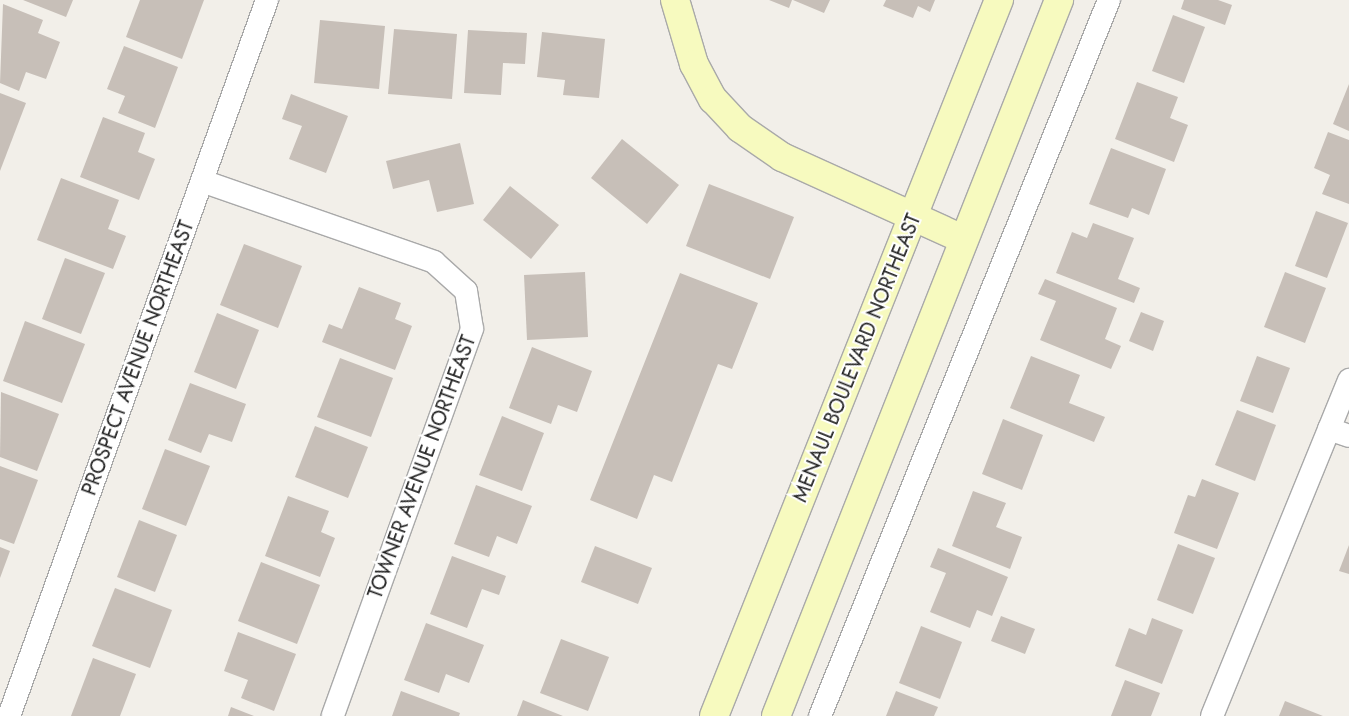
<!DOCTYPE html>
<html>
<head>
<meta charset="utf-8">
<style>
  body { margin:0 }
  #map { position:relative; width:1349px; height:716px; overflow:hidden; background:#f2efe9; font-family:Jost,sans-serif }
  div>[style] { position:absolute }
  .building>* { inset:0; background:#c7bfb8 }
  .roads { filter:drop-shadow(1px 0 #a9a9a9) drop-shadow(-1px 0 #a9a9a9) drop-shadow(0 1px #a9a9a9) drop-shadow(0 -1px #a9a9a9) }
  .street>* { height:22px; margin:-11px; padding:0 11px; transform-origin:11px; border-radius:11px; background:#fff }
  .secondary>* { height:28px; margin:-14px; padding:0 14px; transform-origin:14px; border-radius:14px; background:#f7fabf }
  span { translate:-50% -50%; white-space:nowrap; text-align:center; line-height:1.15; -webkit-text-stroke:4px #fff; paint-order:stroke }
  .street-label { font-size:20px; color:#222 }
</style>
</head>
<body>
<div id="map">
  <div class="building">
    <div style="clip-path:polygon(23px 0,73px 0,66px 17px)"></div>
    <div style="clip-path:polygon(140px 0,204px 0,182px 59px,126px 37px)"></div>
    <div style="clip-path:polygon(769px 0,792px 0,789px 8px)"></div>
    <div style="clip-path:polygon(793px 0,830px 0,824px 13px)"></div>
    <div style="clip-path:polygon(886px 0,935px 0,930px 12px,918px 6px,913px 18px,883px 6px)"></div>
    <div style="clip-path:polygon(1184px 0,1218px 0,1232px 5px,1225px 25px,1181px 9px)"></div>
    <div style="clip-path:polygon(3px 4px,43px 20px,38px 33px,60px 42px,46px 79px,26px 72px,19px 91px,0 83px)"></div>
    <div style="clip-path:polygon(1173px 15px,1205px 27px,1184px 83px,1152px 71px)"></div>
    <div style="clip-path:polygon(320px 20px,385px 26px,379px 89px,314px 83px)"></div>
    <div style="clip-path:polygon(394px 29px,457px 34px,452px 99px,388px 94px)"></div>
    <div style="clip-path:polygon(468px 30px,527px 33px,525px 64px,503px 63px,501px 95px,464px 93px)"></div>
    <div style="clip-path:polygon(542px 32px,605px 39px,599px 98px,563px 95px,565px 80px,537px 77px)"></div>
    <div style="clip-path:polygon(124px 46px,178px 67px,155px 128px,118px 113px,125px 96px,107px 89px)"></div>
    <div style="clip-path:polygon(1137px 82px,1178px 97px,1170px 118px,1188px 125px,1174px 162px,1115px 139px)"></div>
    <div style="clip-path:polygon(1349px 84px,1349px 131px,1333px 124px)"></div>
    <div style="clip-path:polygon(0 93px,26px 103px,0 171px)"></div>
    <div style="clip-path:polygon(291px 94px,348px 116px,326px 173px,289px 159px,302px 126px,282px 119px)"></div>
    <div style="clip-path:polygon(103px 117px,145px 133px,138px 152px,155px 159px,139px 200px,80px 177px)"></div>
    <div style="clip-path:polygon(1328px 132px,1349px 140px,1349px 204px,1322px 194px,1330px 175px,1314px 168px)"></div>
    <div style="clip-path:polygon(622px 139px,679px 185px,647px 224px,591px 178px)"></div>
    <div style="clip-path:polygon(460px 143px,474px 204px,437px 212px,429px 180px,393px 189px,386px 161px)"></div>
    <div style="clip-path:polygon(1111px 148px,1166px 169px,1149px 215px,1132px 208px,1128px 218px,1089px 204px)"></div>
    <div style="clip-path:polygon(61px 178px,119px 200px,108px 229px,126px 236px,113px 269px,37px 240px)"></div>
    <div style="clip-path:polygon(709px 184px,794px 217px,770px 279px,686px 246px)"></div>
    <div style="clip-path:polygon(510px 186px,559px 225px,531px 259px,483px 220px)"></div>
    <div style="clip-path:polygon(1316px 211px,1348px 223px,1327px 278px,1295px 266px)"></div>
    <div style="clip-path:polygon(1093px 223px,1134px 238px,1118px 279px,1140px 288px,1134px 303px,1056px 273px,1072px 232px,1087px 238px)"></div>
    <div style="clip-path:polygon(244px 244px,302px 266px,278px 328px,220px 305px)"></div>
    <div style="clip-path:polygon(65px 258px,105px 273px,81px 334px,42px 319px)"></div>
    <div style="clip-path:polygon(585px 272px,588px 337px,527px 340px,524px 275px)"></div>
    <div style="clip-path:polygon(1285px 272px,1326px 288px,1305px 343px,1264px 327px)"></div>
    <div style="clip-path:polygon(680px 273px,758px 303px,732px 369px,718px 364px,672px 482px,654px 475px,637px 519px,590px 500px)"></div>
    <div style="clip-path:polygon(1045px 279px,1117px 308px,1105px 339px,1121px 346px,1111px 369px,1040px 340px,1056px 301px,1038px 294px)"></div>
    <div style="clip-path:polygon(359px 287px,401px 303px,395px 319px,412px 326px,395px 370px,322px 342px,329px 324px,342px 329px)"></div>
    <div style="clip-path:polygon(1141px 312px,1164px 321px,1153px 351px,1129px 341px)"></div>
    <div style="clip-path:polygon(217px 313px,259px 330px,236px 389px,194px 372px)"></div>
    <div style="clip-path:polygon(25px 321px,85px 344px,62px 403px,3px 381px)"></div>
    <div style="clip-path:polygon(532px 347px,592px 371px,577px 412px,558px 405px,551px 424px,509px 408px)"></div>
    <div style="clip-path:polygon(1031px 356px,1080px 375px,1069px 403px,1105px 417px,1094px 442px,1010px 408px)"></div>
    <div style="clip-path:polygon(1257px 356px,1290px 368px,1273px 413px,1240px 401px)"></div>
    <div style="clip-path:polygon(340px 358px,393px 378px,371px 437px,317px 417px)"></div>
    <div style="clip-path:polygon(190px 383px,246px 404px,232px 442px,209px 434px,201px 453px,168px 440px)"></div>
    <div style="clip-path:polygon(1px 392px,59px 414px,37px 471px,0 457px)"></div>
    <div style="clip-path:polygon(1237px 410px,1276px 425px,1255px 481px,1215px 465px)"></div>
    <div style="clip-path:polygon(502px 416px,544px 433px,522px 491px,479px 475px)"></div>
    <div style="clip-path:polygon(1003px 419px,1043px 435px,1022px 490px,982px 474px)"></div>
    <div style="clip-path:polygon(315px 426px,368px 447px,348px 498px,295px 477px)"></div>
    <div style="clip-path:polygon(165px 449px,210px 466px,186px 526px,142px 509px)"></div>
    <div style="clip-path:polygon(0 466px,38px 480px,14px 544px,0 539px)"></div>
    <div style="clip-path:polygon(1202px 479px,1239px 493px,1217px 549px,1174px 533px,1188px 495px,1195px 497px)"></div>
    <div style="clip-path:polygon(476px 485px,532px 506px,517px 544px,497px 536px,489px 557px,454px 544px)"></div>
    <div style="clip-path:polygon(973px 491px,1006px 503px,996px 527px,1022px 537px,1010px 569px,952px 546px)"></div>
    <div style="clip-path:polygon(288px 496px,329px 511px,321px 532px,335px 538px,320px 577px,265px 556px)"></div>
    <div style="clip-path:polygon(139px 520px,177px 535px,155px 592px,117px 577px)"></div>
    <div style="clip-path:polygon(1178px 544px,1215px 558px,1193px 614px,1157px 600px)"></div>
    <div style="clip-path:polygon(1349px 545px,1349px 574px,1339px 571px)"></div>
    <div style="clip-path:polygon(595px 546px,652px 568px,638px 604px,581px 582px)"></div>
    <div style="clip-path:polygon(0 547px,10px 551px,0 578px)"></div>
    <div style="clip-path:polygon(938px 548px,1008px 577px,992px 616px,977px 610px,970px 628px,930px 612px,946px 573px,930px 567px)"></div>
    <div style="clip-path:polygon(452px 556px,506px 576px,499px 595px,482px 589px,467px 628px,430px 614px)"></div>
    <div style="clip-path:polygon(261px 562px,320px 585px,297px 644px,238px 621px)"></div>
    <div style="clip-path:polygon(115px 588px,172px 610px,150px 668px,92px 646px)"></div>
    <div style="clip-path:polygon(1001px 616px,1035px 629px,1025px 654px,991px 641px)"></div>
    <div style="clip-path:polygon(1152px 618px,1183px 630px,1162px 684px,1115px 666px,1129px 628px,1146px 635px)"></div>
    <div style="clip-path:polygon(426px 623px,484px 645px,469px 683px,446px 674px,439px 693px,404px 680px)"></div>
    <div style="clip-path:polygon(921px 626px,962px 642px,940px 699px,899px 683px)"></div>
    <div style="clip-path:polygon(238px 632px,296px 654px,274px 711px,241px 698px,248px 680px,224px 671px)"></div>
    <div style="clip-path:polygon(561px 639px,609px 657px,588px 711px,540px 693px)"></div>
    <div style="clip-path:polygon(93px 658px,136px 674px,120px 716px,71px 716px)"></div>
    <div style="clip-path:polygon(1125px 680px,1160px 693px,1151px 716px,1111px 716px)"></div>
    <div style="clip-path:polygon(401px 691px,460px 713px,459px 716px,392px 716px)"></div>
    <div style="clip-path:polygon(896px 691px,938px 707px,934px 716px,886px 716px)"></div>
    <div style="clip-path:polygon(523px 700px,563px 716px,517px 716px)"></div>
    <div style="clip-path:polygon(1285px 701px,1323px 716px,1279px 716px)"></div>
    <div style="clip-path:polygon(231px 707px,254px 716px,228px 716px)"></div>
  </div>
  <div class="roads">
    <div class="street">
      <div style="left:202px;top:181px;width:246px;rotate:19.2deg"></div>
      <div style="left:434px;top:262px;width:43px;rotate:42.2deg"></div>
      <div style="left:466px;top:291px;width:38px;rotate:81deg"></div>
      <div style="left:472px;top:329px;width:411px;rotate:109.8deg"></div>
      <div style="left:1329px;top:429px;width:21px;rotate:19deg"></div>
      <div style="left:9px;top:716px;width:761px;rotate:-70.18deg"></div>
      <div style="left:820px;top:716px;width:772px;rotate:-68.02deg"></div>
      <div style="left:1212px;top:716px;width:363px;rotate:-67.8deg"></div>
    </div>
    <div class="secondary">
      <div style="left:675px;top:0;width:67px;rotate:73.5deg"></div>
      <div style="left:694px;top:64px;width:40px;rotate:62deg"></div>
      <div style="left:713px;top:99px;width:40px;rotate:47deg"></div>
      <div style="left:740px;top:128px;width:51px;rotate:34.6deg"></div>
      <div style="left:782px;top:157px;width:199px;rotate:24.4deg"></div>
      <div style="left:714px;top:716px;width:771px;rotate:-68.3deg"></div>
      <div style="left:776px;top:716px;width:770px;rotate:-68.43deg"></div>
    </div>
  </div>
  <div class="street-label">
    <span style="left:138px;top:358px;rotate:-70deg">PROSPECT AVENUE NORTHEAST</span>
    <span style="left:857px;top:358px;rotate:-68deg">MENAUL BOULEVARD NORTHEAST</span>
    <span style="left:422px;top:467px;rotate:-70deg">TOWNER AVENUE NORTHEAST</span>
  </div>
</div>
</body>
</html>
